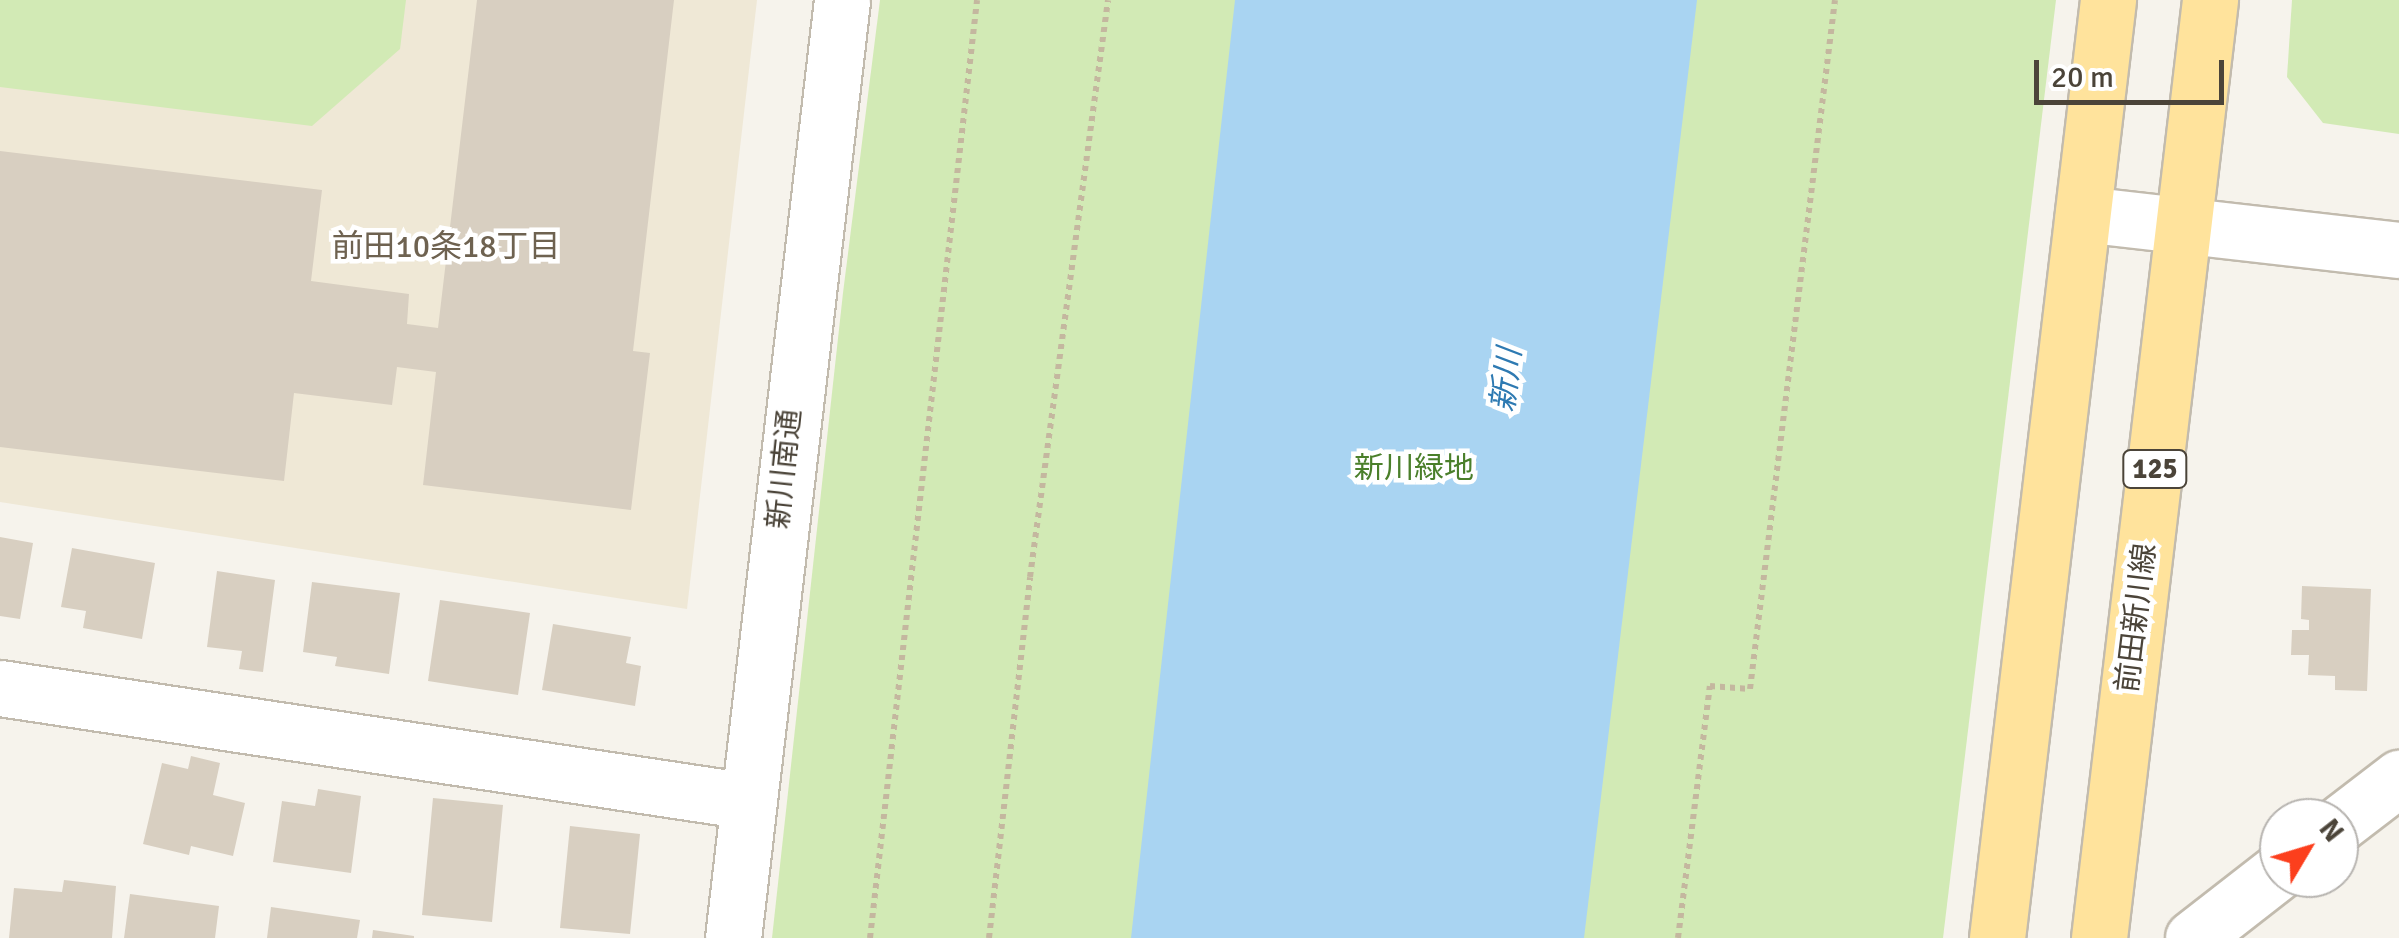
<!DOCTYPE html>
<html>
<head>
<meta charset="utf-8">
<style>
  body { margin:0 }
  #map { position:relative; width:2399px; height:938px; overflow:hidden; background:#f6f3ec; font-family:Signika,"Noto Sans JP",sans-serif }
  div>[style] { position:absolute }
  .education>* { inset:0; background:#efe8d6 }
  .green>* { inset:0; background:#d2eab5 }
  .water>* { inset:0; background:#a9d4f2 }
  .building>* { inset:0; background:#d8cfc1 }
  .path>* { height:6px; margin-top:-3px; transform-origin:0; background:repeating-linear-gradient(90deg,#c4b79f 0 5px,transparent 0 10px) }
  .roads { filter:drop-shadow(2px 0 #c2bbae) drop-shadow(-2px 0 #c2bbae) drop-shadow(0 2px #c2bbae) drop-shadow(0 -2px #c2bbae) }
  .minor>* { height:55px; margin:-27.5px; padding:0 27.5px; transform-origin:27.5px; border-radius:27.5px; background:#fff }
  .major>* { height:55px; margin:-27.5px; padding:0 27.5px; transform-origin:27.5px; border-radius:27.5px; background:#ffe39c }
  span { translate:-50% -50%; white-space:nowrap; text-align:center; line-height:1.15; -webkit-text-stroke:9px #fff; paint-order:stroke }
  .shield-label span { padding:2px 8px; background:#fff; border:2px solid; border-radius:8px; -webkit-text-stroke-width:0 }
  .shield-label { font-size:28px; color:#4b4439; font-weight:700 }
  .street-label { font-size:30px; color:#4b4439 }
  .park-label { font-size:30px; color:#4a7f2a }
  .neighbourhood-label { font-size:32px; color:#6e6250 }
  .water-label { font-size:32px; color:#2e7ab2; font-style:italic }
  .north { position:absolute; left:2259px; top:798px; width:100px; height:100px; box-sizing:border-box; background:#fff; border:2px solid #b7b4b0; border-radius:50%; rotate:52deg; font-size:28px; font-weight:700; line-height:40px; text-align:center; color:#4b4439 }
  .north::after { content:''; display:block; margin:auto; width:35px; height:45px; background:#fc3f1d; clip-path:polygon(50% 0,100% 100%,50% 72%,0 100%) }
  .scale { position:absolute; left:2034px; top:60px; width:190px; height:45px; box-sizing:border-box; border:5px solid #4b4439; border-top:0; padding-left:12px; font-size:30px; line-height:35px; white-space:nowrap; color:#4b4439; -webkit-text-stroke:8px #fff; paint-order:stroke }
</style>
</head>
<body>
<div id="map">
  <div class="education">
    <div style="clip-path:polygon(0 0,757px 0,687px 609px,0 502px)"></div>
  </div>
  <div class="green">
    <div style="clip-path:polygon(0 0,406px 0,400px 49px,312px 126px,0 87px)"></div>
    <div style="clip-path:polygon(880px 0,2056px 0,1943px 938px,772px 938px,843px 293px)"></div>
    <div style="clip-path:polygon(2292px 0,2399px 0,2399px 134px,2323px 123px,2287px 77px)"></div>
  </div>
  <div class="water">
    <div style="clip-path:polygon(1235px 0,1697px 0,1584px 938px,1131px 938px)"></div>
  </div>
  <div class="building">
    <div style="clip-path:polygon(477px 0,674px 0,633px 351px,650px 353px,631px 510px,423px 485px,436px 372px,397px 367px,392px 405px,294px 393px,284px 481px,0 447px,0 151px,322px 190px,311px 281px,409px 294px,407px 324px,438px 328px)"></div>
    <div style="clip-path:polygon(0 537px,33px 543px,20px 619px,0 616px)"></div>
    <div style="clip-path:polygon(72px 548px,155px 563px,142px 639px,83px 628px,86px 611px,61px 607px)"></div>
    <div style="clip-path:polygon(217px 571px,275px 580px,263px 672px,239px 669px,242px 651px,207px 647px)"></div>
    <div style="clip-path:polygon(312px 582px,400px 593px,389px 674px,335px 666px,337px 657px,303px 652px)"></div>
    <div style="clip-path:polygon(2302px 586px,2371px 589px,2367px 691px,2335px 690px,2335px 676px,2308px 675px,2309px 655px,2291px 655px,2292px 630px,2309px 630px,2309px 620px,2301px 619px)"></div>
    <div style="clip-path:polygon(440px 600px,530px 613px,518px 695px,428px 681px)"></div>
    <div style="clip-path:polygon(553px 624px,631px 637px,626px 663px,641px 666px,635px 706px,542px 690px)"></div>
    <div style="clip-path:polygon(191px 756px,220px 763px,213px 795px,245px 803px,233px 856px,191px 846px,189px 855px,143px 844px,162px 763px,188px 769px)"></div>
    <div style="clip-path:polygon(318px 789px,361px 796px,351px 873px,273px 862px,282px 801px,315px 806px)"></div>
    <div style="clip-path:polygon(433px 798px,503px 805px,492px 922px,422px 915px)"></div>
    <div style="clip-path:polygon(570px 826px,640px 834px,630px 934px,560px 928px)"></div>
    <div style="clip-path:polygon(64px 880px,116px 886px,112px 938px,9px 938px,14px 888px,62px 892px)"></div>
    <div style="clip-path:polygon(130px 894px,219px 906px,215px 938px,124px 938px)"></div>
    <div style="clip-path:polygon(271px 907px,360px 920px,357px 938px,267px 938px)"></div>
    <div style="clip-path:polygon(373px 930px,414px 936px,414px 938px,372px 938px)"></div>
  </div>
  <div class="path">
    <div style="left:870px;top:938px;width:944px;rotate:-83.49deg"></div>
    <div style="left:989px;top:938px;width:363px;rotate:-83.5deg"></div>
    <div style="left:1030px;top:577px;width:582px;rotate:-82.3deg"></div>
    <div style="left:1678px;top:938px;width:254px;rotate:-82.8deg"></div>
    <div style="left:1710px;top:686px;width:40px;rotate:4.3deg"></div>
    <div style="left:1750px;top:689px;width:694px;rotate:-82.97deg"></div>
  </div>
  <div class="roads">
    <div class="minor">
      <div style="left:2083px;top:214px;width:318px;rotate:6.5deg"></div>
      <div style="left:0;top:688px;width:756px;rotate:8.59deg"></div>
      <div style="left:2339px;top:824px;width:76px;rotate:-37.5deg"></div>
      <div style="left:733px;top:938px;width:944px;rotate:-83.37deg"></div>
      <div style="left:2193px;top:938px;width:109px;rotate:-37.9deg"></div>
    </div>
    <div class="major">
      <div style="left:1997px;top:938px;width:945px;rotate:-83.25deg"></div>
      <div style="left:2099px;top:938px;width:945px;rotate:-83.25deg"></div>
    </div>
  </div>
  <div class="shield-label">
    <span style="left:2155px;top:469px">125</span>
  </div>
  <div class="street-label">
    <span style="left:785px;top:469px;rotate:-84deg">新川南通</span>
    <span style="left:2137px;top:618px;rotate:-83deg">前田新川線</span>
  </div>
  <div class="park-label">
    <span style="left:1414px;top:469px">新川緑地</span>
  </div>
  <div class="neighbourhood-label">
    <span style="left:446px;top:247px">前田10条18丁目</span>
  </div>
  <div class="water-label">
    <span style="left:1507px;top:380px;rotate:-83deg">新川</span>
  </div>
  <div class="north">N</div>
  <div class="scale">20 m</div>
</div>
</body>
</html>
